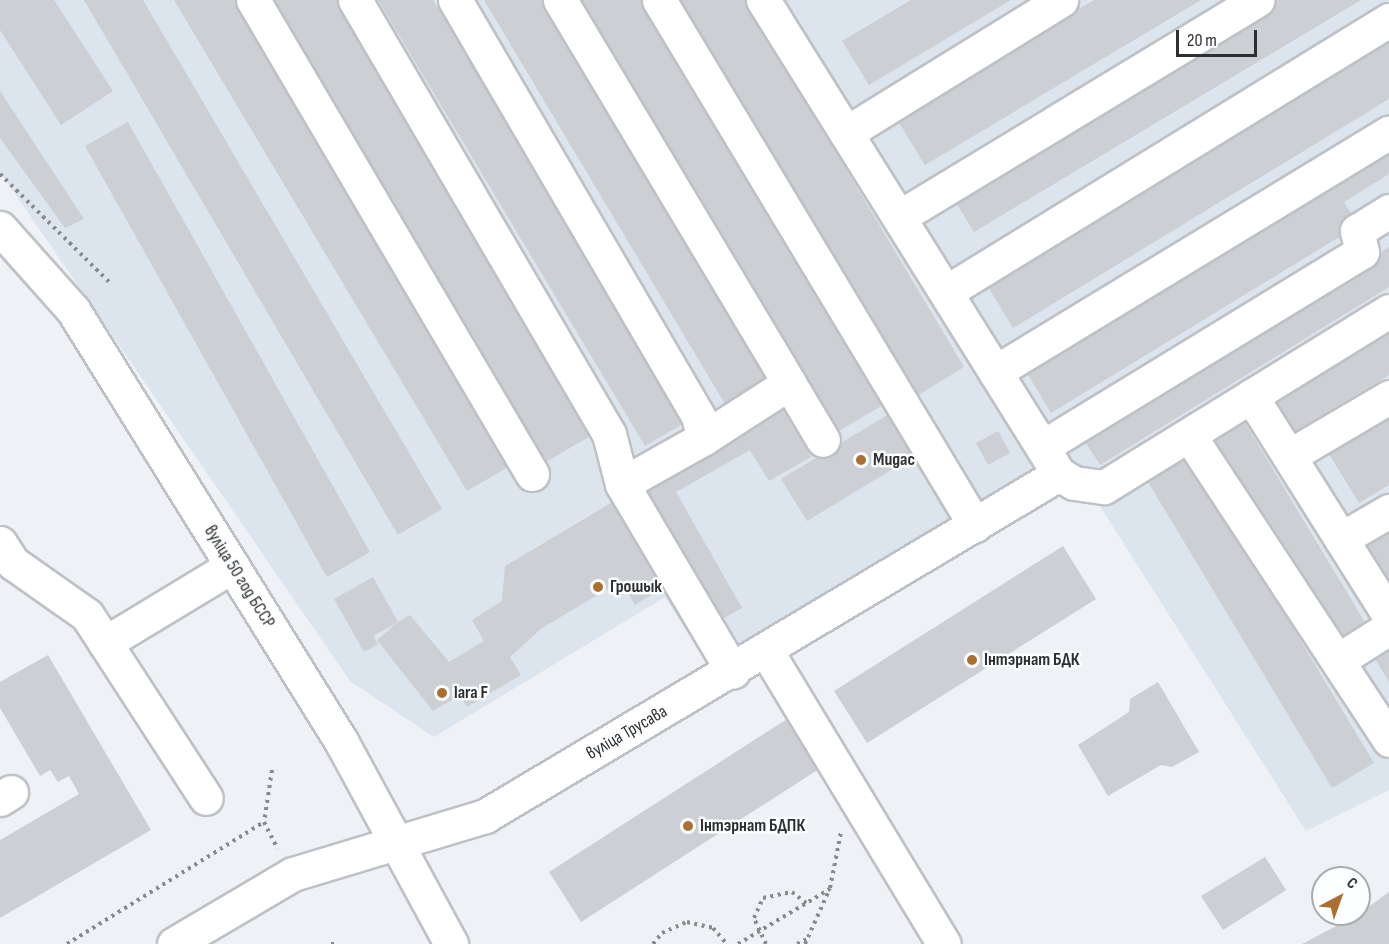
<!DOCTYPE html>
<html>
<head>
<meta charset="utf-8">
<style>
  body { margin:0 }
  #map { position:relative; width:1389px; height:944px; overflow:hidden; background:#eef1f5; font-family:"Sofia Sans Condensed",sans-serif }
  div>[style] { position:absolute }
  .built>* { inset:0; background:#dce4ee }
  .building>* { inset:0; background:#cccfd3 }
  .path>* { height:4px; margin-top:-2px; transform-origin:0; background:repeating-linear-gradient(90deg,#888a8c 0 3px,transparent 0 7.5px) }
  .roads { filter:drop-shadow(2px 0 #bec1c5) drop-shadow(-2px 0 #bec1c5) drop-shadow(0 2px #bec1c5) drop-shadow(0 -2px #bec1c5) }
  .minor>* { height:33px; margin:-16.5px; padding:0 16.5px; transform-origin:16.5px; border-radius:16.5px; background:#fff }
  .dots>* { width:16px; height:16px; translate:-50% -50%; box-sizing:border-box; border:3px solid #fdfeff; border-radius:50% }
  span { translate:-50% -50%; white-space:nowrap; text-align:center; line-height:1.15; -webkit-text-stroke:5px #fdfeff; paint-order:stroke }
  .poi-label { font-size:18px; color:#2e2f30; font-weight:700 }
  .left { translate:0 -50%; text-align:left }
  .street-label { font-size:18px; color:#2e2f30 }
  .north { position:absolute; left:1311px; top:866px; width:60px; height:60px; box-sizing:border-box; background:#fdfeff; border:2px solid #aaabac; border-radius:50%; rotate:41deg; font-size:16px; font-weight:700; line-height:24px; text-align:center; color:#2e2f30 }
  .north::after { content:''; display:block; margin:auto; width:21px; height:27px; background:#ab7031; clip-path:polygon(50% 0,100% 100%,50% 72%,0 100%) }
  .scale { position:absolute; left:1176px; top:30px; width:81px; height:27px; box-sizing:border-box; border:3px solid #2e2f30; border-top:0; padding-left:8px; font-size:18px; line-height:21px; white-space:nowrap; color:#2e2f30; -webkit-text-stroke:4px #fdfeff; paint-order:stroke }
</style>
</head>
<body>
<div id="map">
  <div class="built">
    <div style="clip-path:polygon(0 0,1389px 0,1389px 790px,1306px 831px,1065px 451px,710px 668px,665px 597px,434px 737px,350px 681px,0 172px)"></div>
  </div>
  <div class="building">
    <div style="clip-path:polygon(0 0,54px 0,113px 91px,61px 125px,0 30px)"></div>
    <div style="clip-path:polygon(84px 0,143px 0,442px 509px,398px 535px)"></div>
    <div style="clip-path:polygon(174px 0,240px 0,515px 463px,467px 491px)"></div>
    <div style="clip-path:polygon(268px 0,345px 0,601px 430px,544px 463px)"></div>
    <div style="clip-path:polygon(378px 0,433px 0,686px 422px,645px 446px)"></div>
    <div style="clip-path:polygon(484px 0,548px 0,775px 381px,728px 409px)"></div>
    <div style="clip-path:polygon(579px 0,642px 0,883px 405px,837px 432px)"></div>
    <div style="clip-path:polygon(681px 0,745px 0,964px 367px,917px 396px)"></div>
    <div style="clip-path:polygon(911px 0,1011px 0,869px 85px,842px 41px)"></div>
    <div style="clip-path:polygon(1094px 0,1201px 0,925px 165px,896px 118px)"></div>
    <div style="clip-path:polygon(1249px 0,1361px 0,974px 232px,944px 183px)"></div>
    <div style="clip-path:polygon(1389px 33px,1389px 99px,1013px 328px,984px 280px)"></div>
    <div style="clip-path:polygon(0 91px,84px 219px,65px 228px,0 138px)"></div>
    <div style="clip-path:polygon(128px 122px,370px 552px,327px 577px,85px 146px)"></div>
    <div style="clip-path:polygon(1389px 138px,1389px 174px,1344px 202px,1359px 225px,1051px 413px,1021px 363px)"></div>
    <div style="clip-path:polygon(1389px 247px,1389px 287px,1100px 465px,1082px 437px)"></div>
    <div style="clip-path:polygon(1389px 330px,1389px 375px,1289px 435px,1269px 401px)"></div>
    <div style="clip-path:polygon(780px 405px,811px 457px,769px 481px,750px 450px,676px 492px,742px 608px,719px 621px,640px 485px)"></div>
    <div style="clip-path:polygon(894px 411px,919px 453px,807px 521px,781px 479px)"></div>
    <div style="clip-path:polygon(1389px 411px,1389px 485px,1359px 503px,1326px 449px)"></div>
    <div style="clip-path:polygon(1245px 423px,1369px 629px,1337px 649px,1213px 442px)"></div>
    <div style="clip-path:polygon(998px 431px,1010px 453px,988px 465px,976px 443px)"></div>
    <div style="clip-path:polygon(1190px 457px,1374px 763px,1332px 788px,1148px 482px)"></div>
    <div style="clip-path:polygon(616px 500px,667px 585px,635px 605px,621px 581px,542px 628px,510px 657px,521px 675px,467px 707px,460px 695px,433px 711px,377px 640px,398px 622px,373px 636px,378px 644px,364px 652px,334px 599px,373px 577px,398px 622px,410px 615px,449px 662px,484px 641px,472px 620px,502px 601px,505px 566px)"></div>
    <div style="clip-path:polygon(1389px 520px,1389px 582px,1362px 537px)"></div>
    <div style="clip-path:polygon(1063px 546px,1096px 599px,867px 743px,834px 691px)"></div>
    <div style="clip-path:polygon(1389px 630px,1389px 682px,1366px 644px)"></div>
    <div style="clip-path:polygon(48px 655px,151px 830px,0 918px,0 840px,79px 794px,69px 776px,58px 782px,50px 770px,40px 776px,0 708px,0 682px)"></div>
    <div style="clip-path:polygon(1158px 682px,1199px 752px,1172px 767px,1161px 765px,1108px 796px,1078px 745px,1129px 712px,1130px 699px)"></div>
    <div style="clip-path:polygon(787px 719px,819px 769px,581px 922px,549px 872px)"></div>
    <div style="clip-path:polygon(1265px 857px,1286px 890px,1223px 930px,1201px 896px)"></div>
    <div style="clip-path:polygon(1389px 892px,1389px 944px,1302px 944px,1359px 914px)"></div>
  </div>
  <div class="path">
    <div style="left:0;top:174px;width:153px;rotate:44.7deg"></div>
    <div style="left:272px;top:770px;width:53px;rotate:98.7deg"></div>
    <div style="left:264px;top:822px;width:30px;rotate:63deg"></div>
    <div style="left:67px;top:944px;width:232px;rotate:-31.8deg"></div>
    <div style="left:331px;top:944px;width:7px"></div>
    <div style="left:653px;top:944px;width:14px;rotate:-51deg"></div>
    <div style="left:662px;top:933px;width:27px;rotate:-24deg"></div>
    <div style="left:687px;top:922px;width:27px;rotate:13deg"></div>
    <div style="left:713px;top:928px;width:21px;rotate:49deg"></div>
    <div style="left:738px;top:944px;width:107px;rotate:-30.9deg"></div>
    <div style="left:766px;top:944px;width:29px;rotate:-115deg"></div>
    <div style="left:754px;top:918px;width:22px;rotate:-66deg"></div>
    <div style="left:763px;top:898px;width:30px;rotate:-12deg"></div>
    <div style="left:792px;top:892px;width:18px;rotate:38deg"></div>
    <div style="left:797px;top:944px;width:11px;rotate:-27deg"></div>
    <div style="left:805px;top:944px;width:61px;rotate:-65.9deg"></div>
    <div style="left:830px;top:888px;width:57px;rotate:-78.9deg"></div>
  </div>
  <div class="roads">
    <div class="minor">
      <div style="left:253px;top:0;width:550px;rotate:59.52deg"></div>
      <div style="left:355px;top:0;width:503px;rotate:59.66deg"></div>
      <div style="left:609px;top:434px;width:52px;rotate:75.4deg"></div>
      <div style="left:622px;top:484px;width:218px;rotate:59.4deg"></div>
      <div style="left:455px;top:0;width:482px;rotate:59.7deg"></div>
      <div style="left:698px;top:416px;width:23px;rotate:75deg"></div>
      <div style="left:704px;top:438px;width:94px;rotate:150.7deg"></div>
      <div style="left:560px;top:0;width:446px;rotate:59.1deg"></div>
      <div style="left:789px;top:383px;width:101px;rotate:147.1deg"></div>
      <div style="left:659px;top:0;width:613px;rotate:58.96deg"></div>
      <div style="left:763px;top:0;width:559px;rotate:58.02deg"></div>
      <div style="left:1059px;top:474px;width:17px;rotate:31deg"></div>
      <div style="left:1074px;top:483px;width:30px;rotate:8deg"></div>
      <div style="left:1104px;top:487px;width:335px;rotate:-31.7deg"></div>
      <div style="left:846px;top:133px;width:253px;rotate:-31.7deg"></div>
      <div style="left:899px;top:217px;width:419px;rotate:-31.2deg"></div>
      <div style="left:0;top:228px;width:110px;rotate:48.3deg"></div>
      <div style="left:73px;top:310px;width:508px;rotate:58.13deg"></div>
      <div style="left:341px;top:741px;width:231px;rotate:61.5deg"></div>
      <div style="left:946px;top:292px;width:520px;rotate:-31.55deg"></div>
      <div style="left:995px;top:372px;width:461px;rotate:-31.3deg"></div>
      <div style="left:789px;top:383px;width:66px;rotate:59.2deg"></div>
      <div style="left:1251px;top:396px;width:259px;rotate:57.8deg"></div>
      <div style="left:1189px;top:435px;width:365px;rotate:56.7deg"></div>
      <div style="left:1042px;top:447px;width:375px;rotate:-31.4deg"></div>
      <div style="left:1362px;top:252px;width:22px;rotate:-103deg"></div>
      <div style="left:1357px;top:231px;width:38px;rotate:-32deg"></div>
      <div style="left:1289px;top:456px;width:116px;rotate:-30.5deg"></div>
      <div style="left:1341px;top:539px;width:56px;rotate:-30.3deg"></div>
      <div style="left:0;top:543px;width:24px;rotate:57deg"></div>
      <div style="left:13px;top:563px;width:90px;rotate:35.1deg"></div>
      <div style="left:87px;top:615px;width:218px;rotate:57deg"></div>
      <div style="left:105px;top:643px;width:149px;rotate:-31.2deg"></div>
      <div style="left:767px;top:652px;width:341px;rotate:58.8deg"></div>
      <div style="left:1340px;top:659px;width:58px;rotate:-32.3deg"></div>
      <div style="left:0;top:799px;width:13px;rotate:-32deg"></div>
      <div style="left:174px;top:944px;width:138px;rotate:-30.5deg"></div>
      <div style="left:293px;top:874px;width:201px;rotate:-16.8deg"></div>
      <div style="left:485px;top:816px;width:668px;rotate:-30.79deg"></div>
    </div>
  </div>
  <div class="dots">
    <div style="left:861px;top:460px;background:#ab7031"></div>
    <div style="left:598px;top:587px;background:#ab7031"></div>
    <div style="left:972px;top:660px;background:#ab7031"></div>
    <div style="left:442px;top:693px;background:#ab7031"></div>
    <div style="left:688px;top:826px;background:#ab7031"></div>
  </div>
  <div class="poi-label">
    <span class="left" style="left:873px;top:460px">Мидас</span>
    <span class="left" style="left:610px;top:587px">Грошык</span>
    <span class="left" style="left:984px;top:660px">Інтэрнат БДК</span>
    <span class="left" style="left:454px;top:693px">lara F</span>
    <span class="left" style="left:700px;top:826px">Інтэрнат БДПК</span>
  </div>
  <div class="street-label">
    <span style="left:239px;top:577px;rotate:58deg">вуліца 50 год БССР</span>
    <span style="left:627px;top:733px;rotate:-30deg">вуліца Трусава</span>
  </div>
  <div class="north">С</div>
  <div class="scale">20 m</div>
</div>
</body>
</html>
